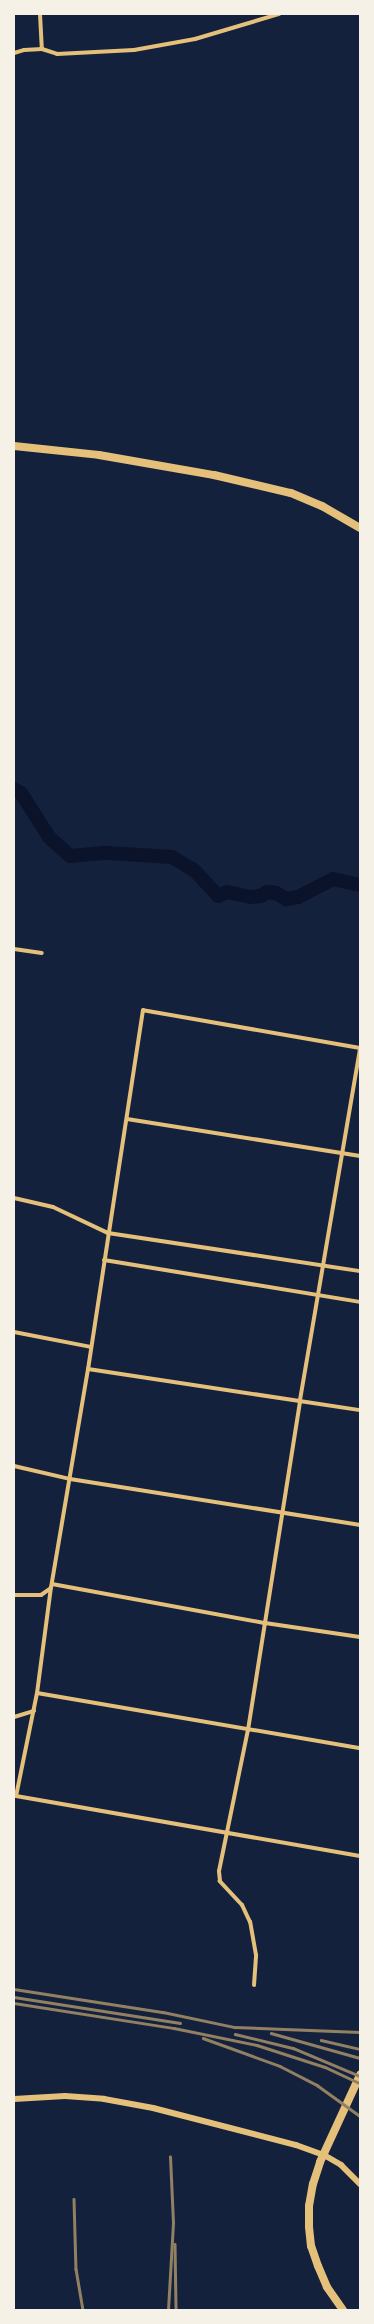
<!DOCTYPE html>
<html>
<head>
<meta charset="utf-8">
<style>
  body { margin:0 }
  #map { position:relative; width:374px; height:2324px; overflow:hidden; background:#14213d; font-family:"PT Serif",serif }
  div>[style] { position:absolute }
  .river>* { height:14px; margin:-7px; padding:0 7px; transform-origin:7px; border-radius:7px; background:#0b132b }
  .minor>* { height:4px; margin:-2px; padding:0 2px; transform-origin:2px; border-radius:2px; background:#e5c07b }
  .secondary>* { height:6px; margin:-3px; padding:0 3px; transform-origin:3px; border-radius:3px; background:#e5c07b }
  .trunk>* { height:8px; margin:-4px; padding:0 4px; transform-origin:4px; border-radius:4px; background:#e5c07b }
  .rail>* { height:2.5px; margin:-1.25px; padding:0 1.25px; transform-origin:1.25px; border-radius:1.25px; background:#918062 }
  span { translate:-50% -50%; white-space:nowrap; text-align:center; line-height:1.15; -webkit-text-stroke:3px #f6f1e7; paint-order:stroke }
  .frame { position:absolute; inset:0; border:15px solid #f6f1e7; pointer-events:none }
</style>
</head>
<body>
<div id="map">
  <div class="river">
    <div style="left:14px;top:789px;width:8px;rotate:30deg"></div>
    <div style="left:21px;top:793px;width:52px;rotate:57.5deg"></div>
    <div style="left:49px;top:837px;width:28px;rotate:42deg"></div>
    <div style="left:70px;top:856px;width:37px;rotate:-5deg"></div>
    <div style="left:107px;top:853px;width:65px;rotate:3.5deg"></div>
    <div style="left:172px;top:857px;width:26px;rotate:31deg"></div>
    <div style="left:194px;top:870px;width:35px;rotate:47deg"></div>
    <div style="left:218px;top:896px;width:10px;rotate:-24deg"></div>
    <div style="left:227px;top:892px;width:24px;rotate:12deg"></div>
    <div style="left:250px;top:897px;width:11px;rotate:-5deg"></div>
    <div style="left:261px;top:896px;width:7px;rotate:-34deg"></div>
    <div style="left:267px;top:892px;width:9px;rotate:6deg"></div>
    <div style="left:276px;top:893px;width:12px;rotate:31deg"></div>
    <div style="left:286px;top:899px;width:12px;rotate:-9deg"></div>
    <div style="left:298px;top:897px;width:39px;rotate:-27deg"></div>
    <div style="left:333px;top:879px;width:28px;rotate:13deg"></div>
  </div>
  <div class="minor">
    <div style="left:40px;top:14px;width:35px;rotate:87deg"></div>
    <div style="left:14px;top:53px;width:10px;rotate:-17deg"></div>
    <div style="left:24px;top:50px;width:18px;rotate:-3deg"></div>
    <div style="left:42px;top:49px;width:16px;rotate:18deg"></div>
    <div style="left:57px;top:54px;width:77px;rotate:-3deg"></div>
    <div style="left:134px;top:50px;width:62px;rotate:-10.2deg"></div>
    <div style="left:195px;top:39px;width:88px;rotate:-16.6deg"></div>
    <div style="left:14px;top:949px;width:28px;rotate:8deg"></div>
    <div style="left:360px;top:1048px;width:220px;rotate:-170.1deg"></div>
    <div style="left:143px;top:1010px;width:363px;rotate:98.7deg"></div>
    <div style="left:88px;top:1369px;width:221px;rotate:99.6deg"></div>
    <div style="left:51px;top:1587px;width:107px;rotate:97.5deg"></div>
    <div style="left:37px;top:1693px;width:105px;rotate:101.5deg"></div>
    <div style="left:16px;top:1796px;width:349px;rotate:9.9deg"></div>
    <div style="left:127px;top:1119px;width:236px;rotate:9deg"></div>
    <div style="left:14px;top:1198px;width:40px;rotate:13deg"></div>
    <div style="left:53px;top:1207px;width:61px;rotate:25.3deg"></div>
    <div style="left:108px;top:1233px;width:255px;rotate:8.6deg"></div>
    <div style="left:104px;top:1260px;width:259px;rotate:9.3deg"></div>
    <div style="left:14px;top:1332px;width:78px;rotate:11deg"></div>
    <div style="left:88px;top:1369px;width:275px;rotate:8.6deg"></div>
    <div style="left:14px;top:1466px;width:57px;rotate:13.1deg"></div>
    <div style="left:70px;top:1479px;width:294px;rotate:9deg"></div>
    <div style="left:52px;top:1584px;width:217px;rotate:10.4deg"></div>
    <div style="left:265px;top:1623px;width:96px;rotate:8.4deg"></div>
    <div style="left:14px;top:1595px;width:27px"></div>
    <div style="left:41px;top:1595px;width:12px;rotate:-35deg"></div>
    <div style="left:37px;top:1693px;width:328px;rotate:9.7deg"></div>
    <div style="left:14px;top:1717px;width:21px;rotate:-17deg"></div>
    <div style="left:254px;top:1985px;width:30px;rotate:-86deg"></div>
    <div style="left:256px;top:1955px;width:34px;rotate:-100deg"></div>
    <div style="left:250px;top:1922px;width:19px;rotate:-115deg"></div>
    <div style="left:242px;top:1905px;width:33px;rotate:-133deg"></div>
    <div style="left:220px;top:1881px;width:10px;rotate:-96deg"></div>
    <div style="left:219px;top:1871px;width:144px;rotate:-78.4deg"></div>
    <div style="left:248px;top:1730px;width:334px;rotate:-81deg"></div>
    <div style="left:300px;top:1400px;width:357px;rotate:-80.3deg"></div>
  </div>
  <div class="secondary">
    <div style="left:14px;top:2099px;width:51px;rotate:-3.4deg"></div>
    <div style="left:65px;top:2096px;width:39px;rotate:4deg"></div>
    <div style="left:104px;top:2099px;width:50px;rotate:10.4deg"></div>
    <div style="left:153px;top:2108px;width:148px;rotate:14.5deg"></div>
    <div style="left:296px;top:2145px;width:30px;rotate:20deg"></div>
    <div style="left:324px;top:2155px;width:20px;rotate:30deg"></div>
    <div style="left:341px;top:2165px;width:27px;rotate:45deg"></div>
  </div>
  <div class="trunk">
    <div style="left:14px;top:446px;width:85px;rotate:6deg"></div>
    <div style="left:99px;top:455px;width:117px;rotate:9.9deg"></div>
    <div style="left:214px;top:475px;width:79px;rotate:13.2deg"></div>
    <div style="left:291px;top:493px;width:34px;rotate:23deg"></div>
    <div style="left:322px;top:506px;width:44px;rotate:30.1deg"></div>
    <div style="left:343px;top:2310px;width:28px;rotate:-125deg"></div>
    <div style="left:327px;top:2287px;width:23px;rotate:-113deg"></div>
    <div style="left:318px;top:2266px;width:21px;rotate:-109deg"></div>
    <div style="left:311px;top:2246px;width:20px;rotate:-96deg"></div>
    <div style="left:309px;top:2226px;width:20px;rotate:-90deg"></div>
    <div style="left:309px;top:2206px;width:22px;rotate:-80deg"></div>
    <div style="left:313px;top:2184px;width:23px;rotate:-72deg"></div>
    <div style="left:320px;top:2162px;width:96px;rotate:-65.3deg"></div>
  </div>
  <div class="rail">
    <div style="left:14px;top:1989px;width:151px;rotate:8.8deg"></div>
    <div style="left:163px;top:2012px;width:73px;rotate:11.9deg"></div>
    <div style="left:234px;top:2027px;width:126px;rotate:2.3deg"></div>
    <div style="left:14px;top:1997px;width:168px;rotate:8.9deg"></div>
    <div style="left:14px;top:2003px;width:162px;rotate:8.9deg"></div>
    <div style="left:174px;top:2028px;width:85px;rotate:11.6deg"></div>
    <div style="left:257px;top:2045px;width:71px;rotate:17.9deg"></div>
    <div style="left:325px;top:2067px;width:38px;rotate:25deg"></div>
    <div style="left:271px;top:2033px;width:92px;rotate:15.7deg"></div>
    <div style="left:235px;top:2034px;width:60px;rotate:13.6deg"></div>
    <div style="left:293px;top:2048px;width:73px;rotate:22.7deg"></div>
    <div style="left:203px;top:2038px;width:82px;rotate:20deg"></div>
    <div style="left:280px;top:2066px;width:42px;rotate:27.2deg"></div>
    <div style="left:317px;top:2085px;width:53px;rotate:35.8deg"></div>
    <div style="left:321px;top:2040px;width:40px;rotate:13deg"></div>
    <div style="left:74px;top:2199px;width:70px;rotate:88.4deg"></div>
    <div style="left:76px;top:2269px;width:42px;rotate:80.3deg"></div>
    <div style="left:175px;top:2244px;width:66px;rotate:89.1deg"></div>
    <div style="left:168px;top:2310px;width:87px;rotate:-86.7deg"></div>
    <div style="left:173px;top:2223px;width:66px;rotate:-92.6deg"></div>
  </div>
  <div class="frame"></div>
</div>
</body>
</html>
